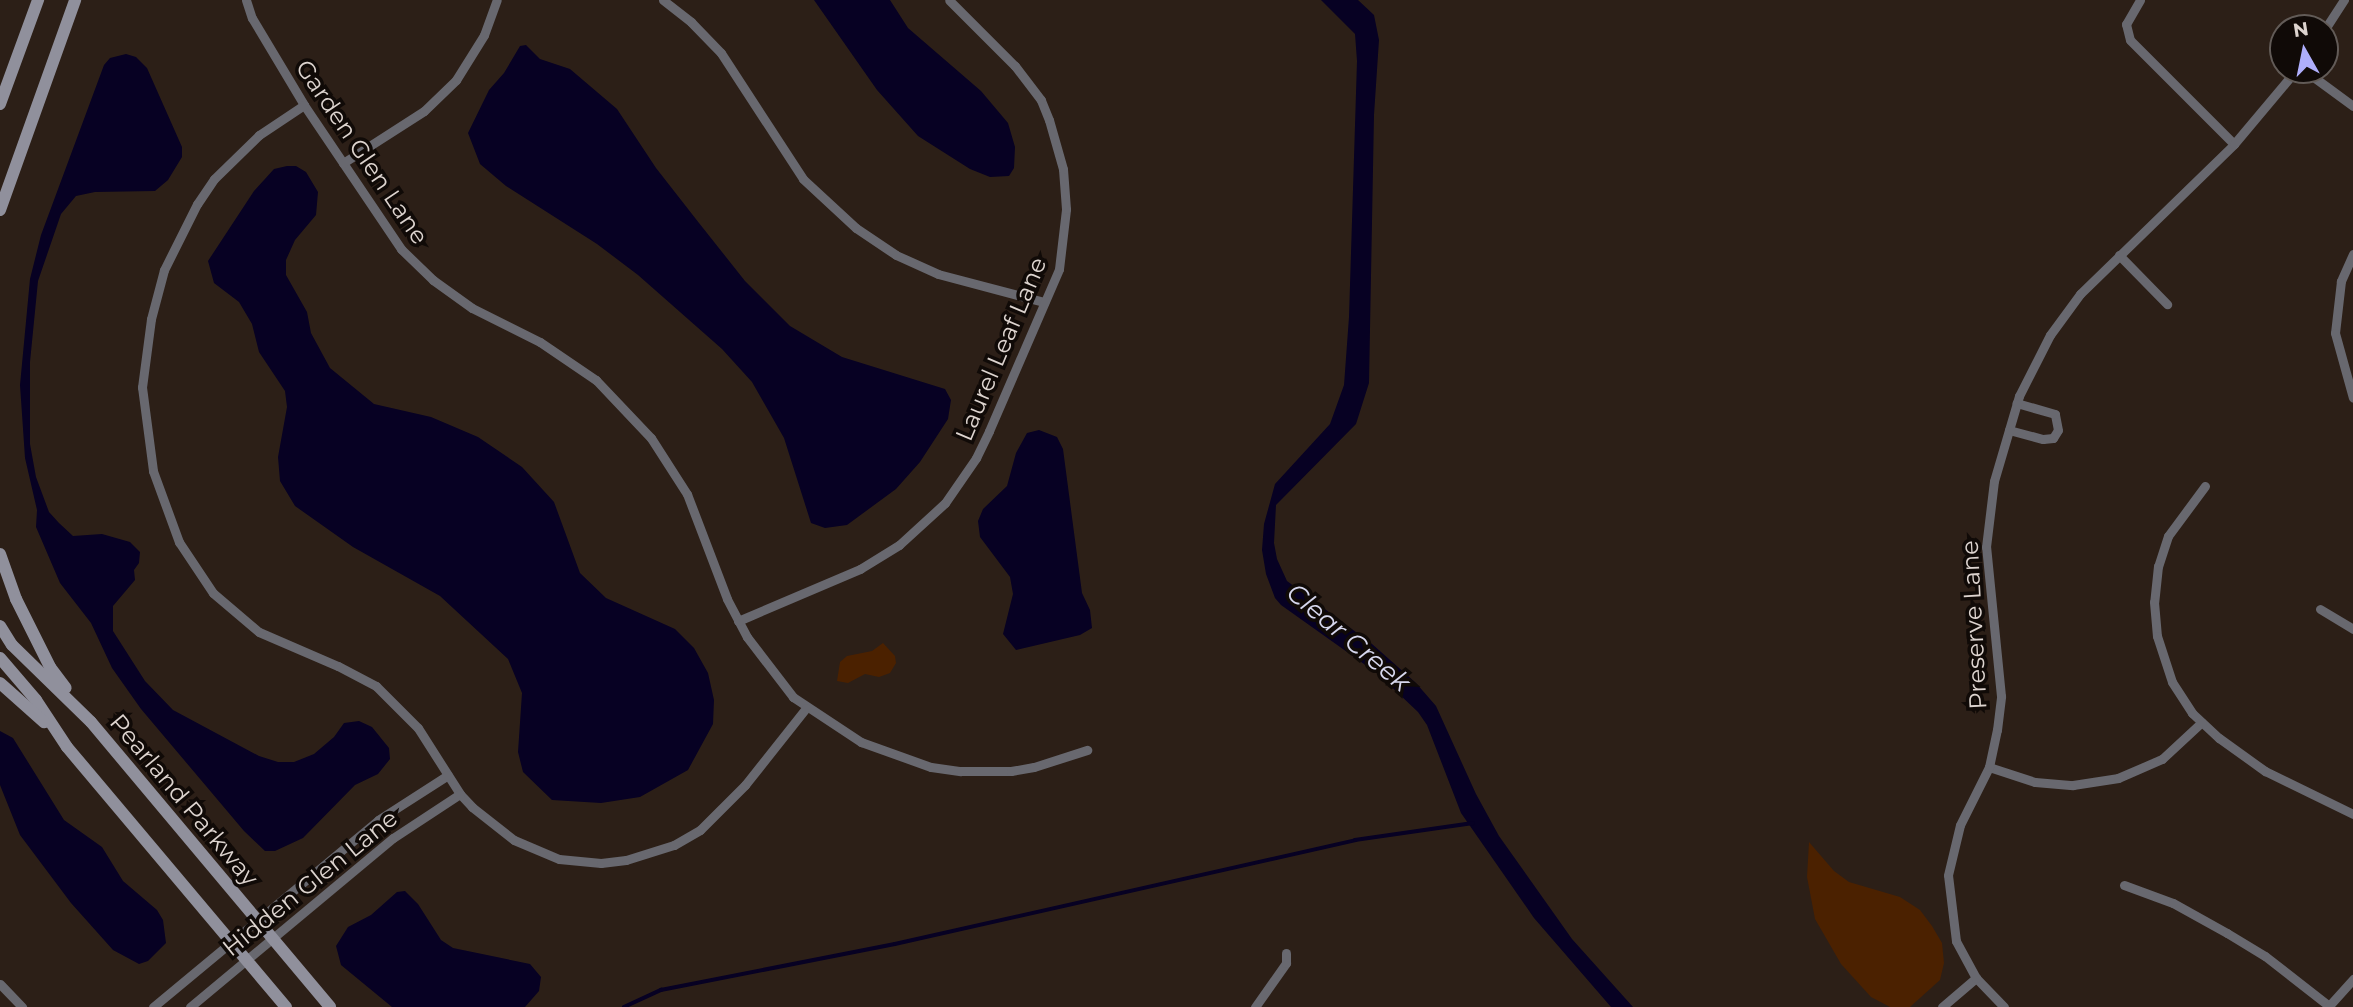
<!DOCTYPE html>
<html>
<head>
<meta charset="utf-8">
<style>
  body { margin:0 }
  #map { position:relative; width:2353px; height:1007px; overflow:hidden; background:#2c1f17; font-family:Montserrat,sans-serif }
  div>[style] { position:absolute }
  .green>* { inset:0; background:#4b2100 }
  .water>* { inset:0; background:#070123 }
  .stream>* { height:3.5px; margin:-1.75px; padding:0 1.75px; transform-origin:1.75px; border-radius:1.75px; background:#070123 }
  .street>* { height:9px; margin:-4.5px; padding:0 4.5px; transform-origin:4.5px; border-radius:4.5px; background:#68686f }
  .secondary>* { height:12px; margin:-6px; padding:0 6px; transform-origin:6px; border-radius:6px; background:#90909c }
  span { translate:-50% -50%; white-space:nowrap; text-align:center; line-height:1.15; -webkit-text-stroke:7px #100a07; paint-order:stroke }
  .street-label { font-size:24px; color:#ddd4cf }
  .water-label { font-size:26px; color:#d6d7ed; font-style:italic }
  .north { position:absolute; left:2269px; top:14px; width:70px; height:70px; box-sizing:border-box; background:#100a07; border:2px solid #625b57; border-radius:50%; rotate:351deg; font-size:19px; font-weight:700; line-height:28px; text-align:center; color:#ddd4cf }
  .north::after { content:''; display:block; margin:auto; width:24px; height:32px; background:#aeaefb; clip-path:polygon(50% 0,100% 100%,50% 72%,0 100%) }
</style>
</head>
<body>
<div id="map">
  <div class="green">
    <div style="clip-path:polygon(883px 643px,895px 656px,896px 663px,890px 673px,879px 677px,865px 674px,848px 683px,837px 681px,840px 662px,847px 656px,872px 651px)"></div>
    <div style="clip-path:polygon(1809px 842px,1834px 871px,1849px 882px,1900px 897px,1920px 910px,1932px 926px,1942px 943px,1944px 963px,1940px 980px,1910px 1007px,1890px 1007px,1871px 997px,1841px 964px,1815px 919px,1807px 877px)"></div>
  </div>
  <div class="water">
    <div style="clip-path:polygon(814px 0,890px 0,908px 28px,981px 91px,1008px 123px,1015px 147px,1014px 168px,1009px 176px,990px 177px,970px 169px,918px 136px,877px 90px)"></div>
    <div style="clip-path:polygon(1321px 0,1358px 0,1374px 15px,1379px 40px,1374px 115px,1369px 383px,1356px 424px,1276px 505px,1274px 543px,1277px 559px,1287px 581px,1372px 644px,1416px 683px,1436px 706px,1476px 794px,1499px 836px,1572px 939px,1633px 1007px,1611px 1007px,1534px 918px,1461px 813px,1427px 725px,1418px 712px,1378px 674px,1281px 605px,1275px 598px,1266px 574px,1262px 550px,1264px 524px,1275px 484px,1330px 424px,1344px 385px,1349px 317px,1357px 61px,1355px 34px)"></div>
    <div style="clip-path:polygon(526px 45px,540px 59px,570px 69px,617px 109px,656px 168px,699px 223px,745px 281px,790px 326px,842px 357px,945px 389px,951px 400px,948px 419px,920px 462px,896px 489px,847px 525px,825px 528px,811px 523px,784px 438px,752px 382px,722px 349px,638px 275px,597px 244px,506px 186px,480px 164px,468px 133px,489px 90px,504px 73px,520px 46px)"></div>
    <div style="clip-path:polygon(126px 54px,136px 57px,147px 68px,182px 147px,182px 157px,168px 180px,155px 191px,95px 192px,76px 196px,61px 214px,38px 281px,30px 362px,30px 444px,36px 477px,49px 512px,59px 523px,73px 536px,102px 534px,130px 542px,140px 552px,139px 563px,134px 570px,135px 580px,113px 606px,113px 631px,145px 681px,173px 710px,259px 756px,278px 762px,294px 762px,314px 754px,334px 737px,344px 723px,359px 721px,372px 727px,389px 748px,390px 759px,378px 774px,355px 785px,303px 838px,275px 851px,265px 851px,244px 831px,141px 709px,112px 668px,91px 623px,60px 583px,36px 527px,37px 510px,25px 458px,20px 385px,30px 279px,41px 235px,104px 65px,110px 58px)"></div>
    <div style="clip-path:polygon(287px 166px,296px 166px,306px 172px,318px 192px,316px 215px,295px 240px,286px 260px,286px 275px,307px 312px,311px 333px,330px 368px,374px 404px,431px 417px,478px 437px,522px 467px,554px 502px,580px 573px,606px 598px,675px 629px,694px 648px,708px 673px,714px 700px,713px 724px,688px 770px,640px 797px,601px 803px,552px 800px,523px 772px,518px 752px,522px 693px,508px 659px,440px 596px,353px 547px,295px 506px,280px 481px,278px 457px,287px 407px,285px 391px,259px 352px,252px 324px,239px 302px,214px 283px,208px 261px,254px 191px,274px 169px)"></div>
    <div style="clip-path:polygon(1039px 430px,1057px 437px,1063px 449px,1082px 593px,1090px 610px,1092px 628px,1080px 635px,1016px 650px,1003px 634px,1013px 594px,1010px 577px,980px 537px,978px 521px,983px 509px,1007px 486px,1016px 453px,1027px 433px)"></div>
    <div style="clip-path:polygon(0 731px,13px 738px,64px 820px,102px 847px,123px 881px,157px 910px,163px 920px,166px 943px,148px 961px,139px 964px,113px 950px,71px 903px,20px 835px,0 785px)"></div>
    <div style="clip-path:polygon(405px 891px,418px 904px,441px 940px,453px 948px,530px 964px,541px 977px,539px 991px,525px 1007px,392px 1007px,341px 965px,336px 946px,348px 927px,371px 915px,397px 892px)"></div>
  </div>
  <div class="stream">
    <div style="left:624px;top:1007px;width:41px;rotate:-24.7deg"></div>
    <div style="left:661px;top:990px;width:238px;rotate:-11.1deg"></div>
    <div style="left:895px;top:944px;width:472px;rotate:-12.7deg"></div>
    <div style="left:1355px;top:840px;width:119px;rotate:-8.2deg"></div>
  </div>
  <div class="street">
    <div style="left:246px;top:0;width:19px;rotate:72deg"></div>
    <div style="left:252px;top:18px;width:101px;rotate:59.1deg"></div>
    <div style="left:304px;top:105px;width:174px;rotate:56deg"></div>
    <div style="left:401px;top:249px;width:45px;rotate:44.1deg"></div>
    <div style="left:433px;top:280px;width:48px;rotate:35.7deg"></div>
    <div style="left:472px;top:308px;width:76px;rotate:26.6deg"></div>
    <div style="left:540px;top:342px;width:68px;rotate:34.2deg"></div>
    <div style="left:596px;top:380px;width:80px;rotate:46.5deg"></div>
    <div style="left:651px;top:438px;width:67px;rotate:57.3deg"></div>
    <div style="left:687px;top:494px;width:112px;rotate:69.1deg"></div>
    <div style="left:727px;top:599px;width:43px;rotate:62.2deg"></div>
    <div style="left:747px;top:637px;width:76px;rotate:52.5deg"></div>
    <div style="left:793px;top:697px;width:82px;rotate:33.5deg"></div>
    <div style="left:861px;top:742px;width:74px;rotate:19.7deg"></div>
    <div style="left:931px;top:767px;width:30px;rotate:8deg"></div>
    <div style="left:961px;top:771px;width:50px"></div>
    <div style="left:1011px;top:771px;width:23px;rotate:-10deg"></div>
    <div style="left:1034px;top:767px;width:56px;rotate:-17.8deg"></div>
    <div style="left:663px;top:0;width:36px;rotate:38deg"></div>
    <div style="left:691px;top:22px;width:43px;rotate:45.9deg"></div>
    <div style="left:721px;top:53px;width:150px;rotate:56.9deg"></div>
    <div style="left:803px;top:179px;width:72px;rotate:42.8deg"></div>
    <div style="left:856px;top:228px;width:48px;rotate:34deg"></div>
    <div style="left:896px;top:255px;width:46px;rotate:24.3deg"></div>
    <div style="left:938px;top:274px;width:110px;rotate:14.8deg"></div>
    <div style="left:2140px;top:0;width:28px;rotate:120deg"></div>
    <div style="left:2126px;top:24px;width:16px;rotate:76deg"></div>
    <div style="left:2130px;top:40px;width:147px;rotate:45deg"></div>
    <div style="left:2325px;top:29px;width:35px;rotate:-57deg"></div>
    <div style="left:2304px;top:70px;width:61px;rotate:36.3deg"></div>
    <div style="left:304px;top:105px;width:54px;rotate:146.3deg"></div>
    <div style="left:259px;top:135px;width:63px;rotate:135.6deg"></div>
    <div style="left:214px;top:179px;width:30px;rotate:124deg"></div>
    <div style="left:197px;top:204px;width:74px;rotate:116.6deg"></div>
    <div style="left:164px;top:270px;width:51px;rotate:104.9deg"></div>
    <div style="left:151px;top:319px;width:69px;rotate:97.5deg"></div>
    <div style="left:142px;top:387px;width:85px;rotate:82.5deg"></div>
    <div style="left:153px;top:471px;width:76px;rotate:69.9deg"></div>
    <div style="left:179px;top:542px;width:61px;rotate:56.3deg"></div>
    <div style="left:213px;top:593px;width:60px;rotate:40.3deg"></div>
    <div style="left:259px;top:632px;width:86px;rotate:23.3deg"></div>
    <div style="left:338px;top:666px;width:43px;rotate:27.8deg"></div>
    <div style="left:376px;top:686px;width:59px;rotate:45deg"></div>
    <div style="left:418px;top:728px;width:78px;rotate:57.5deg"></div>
    <div style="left:460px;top:794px;width:18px;rotate:47deg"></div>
    <div style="left:472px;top:807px;width:53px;rotate:38.2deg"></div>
    <div style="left:514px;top:840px;width:49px;rotate:22.9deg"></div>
    <div style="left:559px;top:859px;width:42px;rotate:5.4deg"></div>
    <div style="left:601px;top:863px;width:25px;rotate:-7deg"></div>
    <div style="left:626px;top:860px;width:50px;rotate:-17.4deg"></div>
    <div style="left:674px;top:845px;width:30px;rotate:-30deg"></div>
    <div style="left:700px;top:830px;width:64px;rotate:-45deg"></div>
    <div style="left:745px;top:785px;width:98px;rotate:-51.6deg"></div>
    <div style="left:343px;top:163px;width:96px;rotate:-32.7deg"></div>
    <div style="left:424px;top:111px;width:45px;rotate:-44.1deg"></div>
    <div style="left:456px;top:80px;width:53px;rotate:-58.1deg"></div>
    <div style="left:484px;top:35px;width:37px;rotate:-70deg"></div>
    <div style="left:2353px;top:254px;width:30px;rotate:114deg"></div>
    <div style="left:2341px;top:281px;width:52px;rotate:96.6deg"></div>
    <div style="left:2335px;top:333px;width:67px;rotate:74.5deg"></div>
    <div style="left:2119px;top:255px;width:69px;rotate:45.6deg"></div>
    <div style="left:2009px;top:430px;width:35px;rotate:15deg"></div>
    <div style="left:2043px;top:439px;width:10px;rotate:-6deg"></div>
    <div style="left:2053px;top:438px;width:9px;rotate:-58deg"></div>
    <div style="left:2058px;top:430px;width:16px;rotate:-101deg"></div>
    <div style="left:2055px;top:414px;width:40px;rotate:-164deg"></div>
    <div style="left:2205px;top:486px;width:62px;rotate:126.5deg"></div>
    <div style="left:2168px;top:536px;width:32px;rotate:108deg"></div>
    <div style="left:2158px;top:566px;width:36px;rotate:96deg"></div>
    <div style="left:2154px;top:602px;width:34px;rotate:85deg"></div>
    <div style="left:2157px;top:636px;width:48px;rotate:71.9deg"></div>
    <div style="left:2172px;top:682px;width:37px;rotate:57deg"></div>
    <div style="left:2192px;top:713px;width:37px;rotate:43deg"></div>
    <div style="left:2219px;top:738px;width:57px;rotate:35.7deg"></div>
    <div style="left:2265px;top:771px;width:98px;rotate:26deg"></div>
    <div style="left:2320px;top:609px;width:39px;rotate:31deg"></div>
    <div style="left:738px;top:621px;width:133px;rotate:-23.1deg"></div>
    <div style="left:860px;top:569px;width:46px;rotate:-31.6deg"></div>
    <div style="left:899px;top:545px;width:62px;rotate:-42.4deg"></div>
    <div style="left:945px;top:503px;width:55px;rotate:-55.4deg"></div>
    <div style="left:976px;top:458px;width:30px;rotate:-64deg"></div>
    <div style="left:989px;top:431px;width:176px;rotate:-66.6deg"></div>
    <div style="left:1059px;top:269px;width:60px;rotate:-83.3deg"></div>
    <div style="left:1066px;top:209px;width:40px;rotate:-94.3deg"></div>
    <div style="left:1063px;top:169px;width:51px;rotate:-105.9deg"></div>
    <div style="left:1049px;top:120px;width:22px;rotate:-112deg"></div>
    <div style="left:1041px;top:100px;width:43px;rotate:-127.4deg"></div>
    <div style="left:1015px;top:66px;width:93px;rotate:-135deg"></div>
    <div style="left:1989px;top:767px;width:48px;rotate:18.1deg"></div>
    <div style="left:2035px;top:782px;width:38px;rotate:5deg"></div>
    <div style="left:2073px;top:785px;width:46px;rotate:-8.8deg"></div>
    <div style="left:2118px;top:778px;width:48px;rotate:-23.4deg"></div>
    <div style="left:2162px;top:759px;width:54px;rotate:-42.8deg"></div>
    <div style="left:2124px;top:885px;width:52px;rotate:20.2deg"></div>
    <div style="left:2173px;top:903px;width:62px;rotate:29.1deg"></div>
    <div style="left:2227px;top:933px;width:44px;rotate:31.2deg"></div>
    <div style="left:2265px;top:956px;width:81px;rotate:38deg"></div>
    <div style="left:0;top:984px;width:32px;rotate:46deg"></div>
    <div style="left:153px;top:1007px;width:293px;rotate:-39.7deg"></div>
    <div style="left:378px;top:820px;width:83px;rotate:-32.7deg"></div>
    <div style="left:190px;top:1007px;width:264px;rotate:-39.8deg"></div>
    <div style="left:393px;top:838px;width:80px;rotate:-33.3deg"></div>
    <div style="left:1255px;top:1007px;width:54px;rotate:-54.8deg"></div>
    <div style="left:1286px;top:963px;width:10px;rotate:-90deg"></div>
    <div style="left:1942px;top:1007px;width:45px;rotate:-40.5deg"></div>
    <div style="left:2004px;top:1007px;width:40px;rotate:-134deg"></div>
    <div style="left:1976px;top:978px;width:42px;rotate:-118.4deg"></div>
    <div style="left:1956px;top:941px;width:66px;rotate:-96.9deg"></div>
    <div style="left:1948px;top:875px;width:51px;rotate:-76.5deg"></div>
    <div style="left:1960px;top:825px;width:65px;rotate:-63.4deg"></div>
    <div style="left:1989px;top:767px;width:38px;rotate:-78deg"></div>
    <div style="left:1997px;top:730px;width:34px;rotate:-83deg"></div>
    <div style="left:2001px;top:696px;width:150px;rotate:-95.7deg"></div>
    <div style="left:1986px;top:547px;width:66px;rotate:-83.1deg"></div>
    <div style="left:1994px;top:481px;width:89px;rotate:-73.6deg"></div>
    <div style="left:2019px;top:396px;width:68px;rotate:-63.1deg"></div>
    <div style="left:2050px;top:335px;width:51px;rotate:-53.8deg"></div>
    <div style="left:2080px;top:294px;width:215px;rotate:-44.2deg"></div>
    <div style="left:2234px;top:144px;width:97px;rotate:-50deg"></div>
    <div style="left:2328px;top:1007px;width:38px;rotate:-48deg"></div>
  </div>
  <div class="secondary">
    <div style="left:0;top:104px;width:111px;rotate:-69.9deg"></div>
    <div style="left:0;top:210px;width:223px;rotate:-70.3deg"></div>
    <div style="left:0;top:554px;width:48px;rotate:70.4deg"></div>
    <div style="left:16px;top:599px;width:76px;rotate:63.4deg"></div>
    <div style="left:50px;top:667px;width:26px;rotate:53deg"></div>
    <div style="left:0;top:626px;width:22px;rotate:58deg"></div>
    <div style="left:12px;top:645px;width:110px;rotate:44.3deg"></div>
    <div style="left:91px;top:722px;width:372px;rotate:50deg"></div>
    <div style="left:0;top:658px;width:55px;rotate:49.4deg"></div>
    <div style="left:36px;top:700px;width:56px;rotate:56.6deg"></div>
    <div style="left:67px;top:747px;width:340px;rotate:49.9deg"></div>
    <div style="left:0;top:683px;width:59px;rotate:41.6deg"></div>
  </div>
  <div class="street-label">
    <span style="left:362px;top:152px;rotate:56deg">Garden Glen Lane</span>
    <span style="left:1001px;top:349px;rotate:-67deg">Laurel Leaf Lane</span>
    <span style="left:1974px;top:625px;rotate:-93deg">Preserve Lane</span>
    <span style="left:184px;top:800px;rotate:50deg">Pearland Parkway</span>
    <span style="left:310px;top:883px;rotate:-39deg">Hidden Glen Lane</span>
  </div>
  <div class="water-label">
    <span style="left:1348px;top:638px;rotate:40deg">Clear Creek</span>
  </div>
  <div class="north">N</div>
</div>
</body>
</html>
